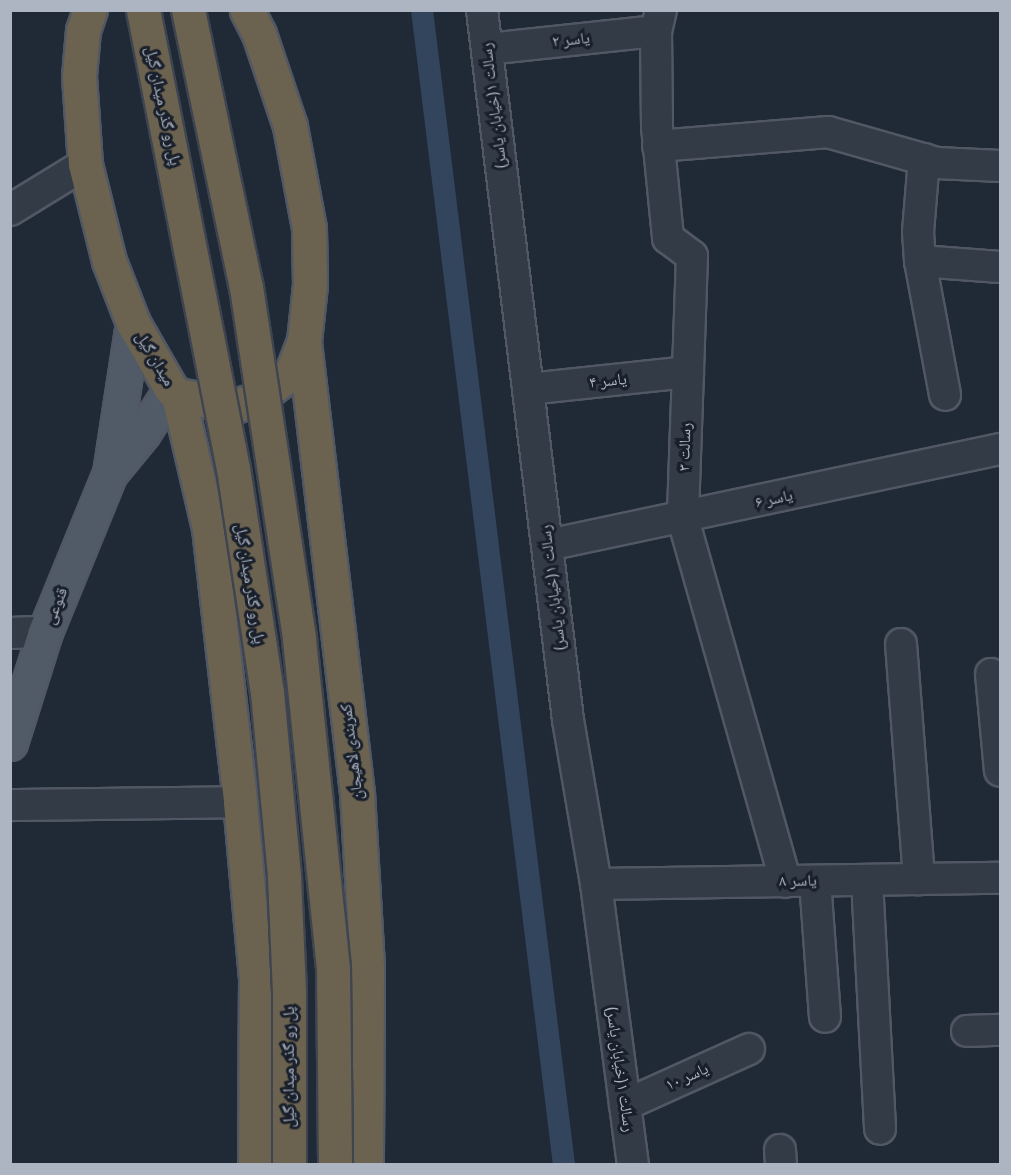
<!DOCTYPE html>
<html>
<head>
<meta charset="utf-8">
<style>
  body { margin:0 }
  #map { position:relative; width:1011px; height:1175px; overflow:hidden; background:#202936; font-family:"Nunito Sans","Noto Naskh Arabic",sans-serif }
  div>[style] { position:absolute }
  .canal>* { height:22px; margin:-11px; padding:0 11px; transform-origin:11px; border-radius:11px; background:#33445d }
  .roads { filter:drop-shadow(2px 0 #515864) drop-shadow(-2px 0 #515864) drop-shadow(0 2px #515864) drop-shadow(0 -2px #515864) }
  .minor>* { height:30px; margin:-15px; padding:0 15px; transform-origin:15px; border-radius:15px; background:#333b46 }
  .major>* { height:33px; margin:-16.5px; padding:0 16.5px; transform-origin:16.5px; border-radius:16.5px; background:#515a67 }
  .highway>* { height:33px; margin:-16.5px; padding:0 16.5px; transform-origin:16.5px; border-radius:16.5px; background:#6c6250 }
  .bridges { filter:drop-shadow(2px 0 #3e4551) drop-shadow(-2px 0 #3e4551) drop-shadow(0 2px #3e4551) drop-shadow(0 -2px #3e4551) }
  .highway-bridge>* { height:33px; margin:-16.5px; padding:0 16.5px; transform-origin:16.5px; border-radius:16.5px; background:#6c6250 }
  span { translate:-50% -50%; white-space:nowrap; text-align:center; line-height:1.15; -webkit-text-stroke:6px #19202b; paint-order:stroke }
  .street-label { font-size:16px; color:#adb5c3 }
  .frame { position:absolute; inset:0; border:12px solid #adb5c3; pointer-events:none }
</style>
</head>
<body>
<div id="map">
  <div class="canal">
    <div style="left:422px;top:10px;width:1163px;rotate:82.99deg"></div>
  </div>
  <div class="roads">
    <div class="minor">
      <div style="left:482px;top:10px;width:715px;rotate:83.09deg"></div>
      <div style="left:568px;top:720px;width:166px;rotate:80.3deg"></div>
      <div style="left:596px;top:884px;width:282px;rotate:82.5deg"></div>
      <div style="left:661px;top:10px;width:22px;rotate:103deg"></div>
      <div style="left:656px;top:31px;width:96px;rotate:89.4deg"></div>
      <div style="left:657px;top:127px;width:112px;rotate:84.3deg"></div>
      <div style="left:668px;top:238px;width:30px;rotate:37deg"></div>
      <div style="left:692px;top:256px;width:263px;rotate:92deg"></div>
      <div style="left:683px;top:519px;width:377px;rotate:74.2deg"></div>
      <div style="left:487px;top:49px;width:170px;rotate:-6.1deg"></div>
      <div style="left:658px;top:146px;width:171px;rotate:-4.7deg"></div>
      <div style="left:828px;top:132px;width:113px;rotate:15.9deg"></div>
      <div style="left:937px;top:163px;width:63px;rotate:2.7deg"></div>
      <div style="left:924px;top:159px;width:73px;rotate:94.7deg"></div>
      <div style="left:918px;top:232px;width:29px;rotate:86deg"></div>
      <div style="left:920px;top:261px;width:80px;rotate:4.3deg"></div>
      <div style="left:10px;top:210px;width:88px;rotate:-31.5deg"></div>
      <div style="left:920px;top:261px;width:136px;rotate:79.4deg"></div>
      <div style="left:528px;top:389px;width:161px;rotate:-6.1deg"></div>
      <div style="left:548px;top:545px;width:462px;rotate:-12deg"></div>
      <div style="left:10px;top:633px;width:35px;rotate:-2deg"></div>
      <div style="left:901px;top:644px;width:236px;rotate:85.6deg"></div>
      <div style="left:991px;top:674px;width:97px;rotate:84.7deg"></div>
      <div style="left:10px;top:805px;width:230px;rotate:-0.7deg"></div>
      <div style="left:867px;top:880px;width:249px;rotate:87deg"></div>
      <div style="left:815px;top:881px;width:136px;rotate:85.8deg"></div>
      <div style="left:596px;top:884px;width:404px;rotate:-0.9deg"></div>
      <div style="left:967px;top:1031px;width:33px;rotate:-2deg"></div>
      <div style="left:625px;top:1105px;width:136px;rotate:-24.3deg"></div>
      <div style="left:780px;top:1150px;width:14px;rotate:86deg"></div>
    </div>
    <div class="major">
      <div style="left:111px;top:472px;width:50px;rotate:-50.6deg"></div>
      <div style="left:143px;top:433px;width:52px;rotate:-57.5deg"></div>
      <div style="left:10px;top:743px;width:116px;rotate:-72.5deg"></div>
      <div style="left:45px;top:632px;width:172px;rotate:-67.8deg"></div>
      <div style="left:110px;top:473px;width:152px;rotate:-81.3deg"></div>
    </div>
    <div class="highway">
      <div style="left:90px;top:10px;width:21px;rotate:109deg"></div>
      <div style="left:83px;top:30px;width:46px;rotate:95deg"></div>
      <div style="left:79px;top:76px;width:88px;rotate:86.1deg"></div>
      <div style="left:85px;top:164px;width:100px;rotate:76.1deg"></div>
      <div style="left:109px;top:261px;width:66px;rotate:68.8deg"></div>
      <div style="left:133px;top:323px;width:76px;rotate:60.1deg"></div>
      <div style="left:171px;top:389px;width:9px;rotate:41deg"></div>
      <div style="left:178px;top:395px;width:58px;rotate:10.9deg"></div>
      <div style="left:235px;top:406px;width:23px;rotate:-18deg"></div>
      <div style="left:257px;top:399px;width:44px;rotate:-37.6deg"></div>
      <div style="left:292px;top:372px;width:33px;rotate:-69deg"></div>
      <div style="left:304px;top:341px;width:56px;rotate:-83.9deg"></div>
      <div style="left:310px;top:285px;width:57px;rotate:-91deg"></div>
      <div style="left:309px;top:228px;width:104px;rotate:-100.6deg"></div>
      <div style="left:290px;top:126px;width:97px;rotate:-108.6deg"></div>
      <div style="left:259px;top:34px;width:27px;rotate:-117deg"></div>
      <div style="left:304px;top:342px;width:454px;rotate:83.3deg"></div>
      <div style="left:357px;top:793px;width:174px;rotate:86.7deg"></div>
      <div style="left:367px;top:967px;width:197px;rotate:90.3deg"></div>
      <div style="left:178px;top:395px;width:137px;rotate:76.9deg"></div>
      <div style="left:209px;top:528px;width:276px;rotate:83.5deg"></div>
      <div style="left:240px;top:802px;width:177px;rotate:84.8deg"></div>
      <div style="left:256px;top:978px;width:186px;rotate:90.3deg"></div>
    </div>
  </div>
  <div class="bridges">
    <div class="highway-bridge">
      <div style="left:143px;top:10px;width:467px;rotate:78.9deg"></div>
      <div style="left:233px;top:468px;width:227px;rotate:81.4deg"></div>
      <div style="left:267px;top:692px;width:186px;rotate:84.7deg"></div>
      <div style="left:284px;top:877px;width:116px;rotate:87.5deg"></div>
      <div style="left:289px;top:993px;width:171px;rotate:90deg"></div>
      <div style="left:188px;top:10px;width:283px;rotate:78.2deg"></div>
      <div style="left:246px;top:287px;width:356px;rotate:81.4deg"></div>
      <div style="left:299px;top:639px;width:332px;rotate:84.1deg"></div>
      <div style="left:333px;top:969px;width:195px;rotate:89.4deg"></div>
    </div>
  </div>
  <div class="street-label">
    <span style="left:571px;top:40px;rotate:-6deg">یاسر ۲</span>
    <span style="left:163px;top:106px;rotate:78deg">پل رو گذر میدان گیل</span>
    <span style="left:494px;top:106px;rotate:-97deg">رسالت ۱(خیابان یاسر)</span>
    <span style="left:155px;top:359px;rotate:59deg">میدان گیل</span>
    <span style="left:608px;top:381px;rotate:-6deg">یاسر ۴</span>
    <span style="left:685px;top:447px;rotate:-88deg">رسالت ۳</span>
    <span style="left:774px;top:499px;rotate:-12deg">یاسر ۶</span>
    <span style="left:250px;top:584px;rotate:81deg">پل رو گذر میدان گیل</span>
    <span style="left:553px;top:588px;rotate:-97deg">رسالت ۱(خیابان یاسر)</span>
    <span style="left:56px;top:606px;rotate:-68deg">قنوعی</span>
    <span style="left:352px;top:752px;rotate:-97deg">کمربندی لاهیجان</span>
    <span style="left:798px;top:881px;rotate:-1deg">یاسر ۸</span>
    <span style="left:289px;top:1067px;rotate:-90deg">پل رو گذر میدان گیل</span>
    <span style="left:620px;top:1069px;rotate:82deg">رسالت ۱(خیابان یاسر)</span>
    <span style="left:687px;top:1077px;rotate:-24deg">یاسر ۱۰</span>
  </div>
  <div class="frame"></div>
</div>
</body>
</html>
